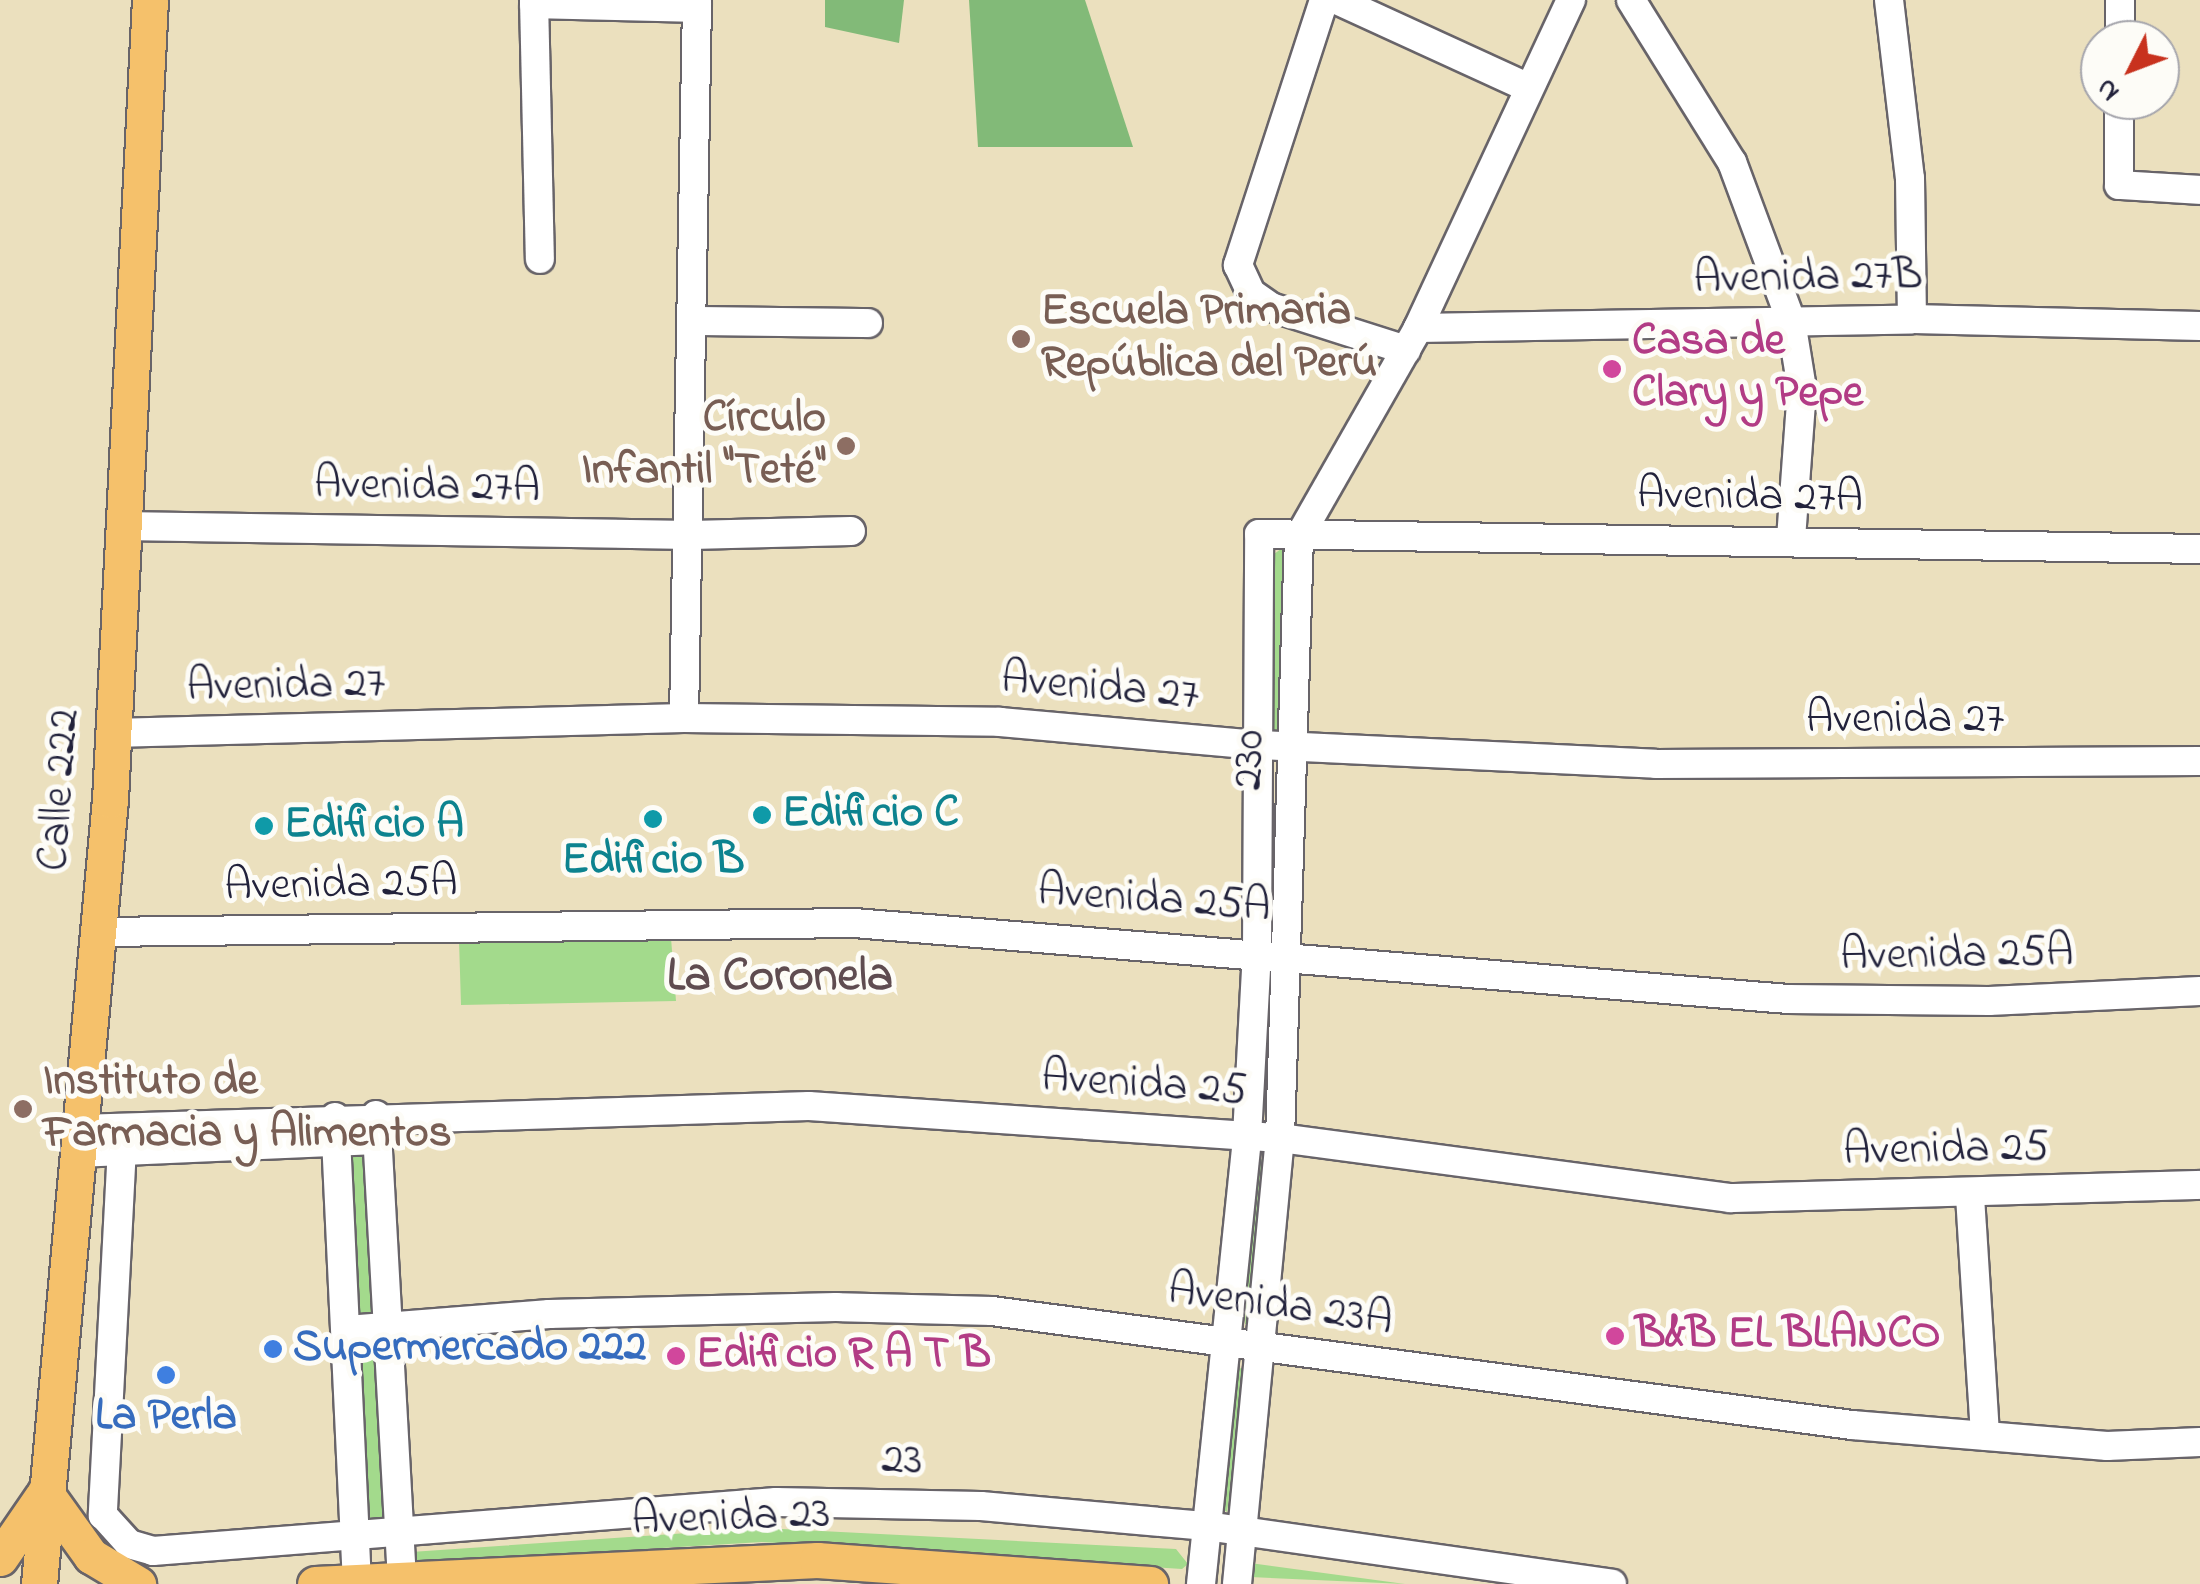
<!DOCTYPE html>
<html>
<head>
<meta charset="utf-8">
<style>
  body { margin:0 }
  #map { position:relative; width:2200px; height:1584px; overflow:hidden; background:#ebe0be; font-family:"Indie Flower",sans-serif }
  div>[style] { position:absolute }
  .green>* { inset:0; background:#a3da8c }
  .forest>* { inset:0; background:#82ba78 }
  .roads { filter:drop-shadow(2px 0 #686469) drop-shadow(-2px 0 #686469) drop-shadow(0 2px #686469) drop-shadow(0 -2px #686469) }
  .minor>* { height:28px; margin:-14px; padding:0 14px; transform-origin:14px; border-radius:14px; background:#fff }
  .major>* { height:35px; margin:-17.5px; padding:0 17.5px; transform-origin:17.5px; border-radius:17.5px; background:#f5c16b }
  .dots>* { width:28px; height:28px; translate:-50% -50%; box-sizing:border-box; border:5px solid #fdfcf7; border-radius:50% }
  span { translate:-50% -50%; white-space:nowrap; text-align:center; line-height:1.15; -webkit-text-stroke:10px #fdfcf7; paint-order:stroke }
  .street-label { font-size:45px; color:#22223b }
  .education-label { font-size:45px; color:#785e54; font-weight:700 }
  .left { translate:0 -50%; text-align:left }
  .right { translate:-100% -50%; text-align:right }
  .hotel-label { font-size:45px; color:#b23c85; font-weight:700 }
  .culture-label { font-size:45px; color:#0d838f; font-weight:700 }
  .shop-label { font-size:45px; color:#366cbe; font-weight:700 }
  .neighbourhood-label { font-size:48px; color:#5f4c50; font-weight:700 }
  .north { position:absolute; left:2080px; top:20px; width:100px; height:100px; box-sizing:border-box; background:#fdfcf7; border:2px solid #a5a5ac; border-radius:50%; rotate:228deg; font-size:28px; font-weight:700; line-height:40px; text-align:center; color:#22223b }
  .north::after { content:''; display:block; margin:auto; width:35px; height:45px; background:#c8321e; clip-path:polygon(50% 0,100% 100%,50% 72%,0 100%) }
</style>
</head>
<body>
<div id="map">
  <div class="green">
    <div style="clip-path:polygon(1281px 549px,1284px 553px,1284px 734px,1271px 733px,1274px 554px)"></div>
    <div style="clip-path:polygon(671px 938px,676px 1001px,461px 1005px,459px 940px)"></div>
    <div style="clip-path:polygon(366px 1147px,377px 1315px,359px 1320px,352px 1154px)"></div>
    <div style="clip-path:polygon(1264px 1158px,1250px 1324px,1245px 1324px,1256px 1162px)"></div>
    <div style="clip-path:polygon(376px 1341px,387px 1521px,365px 1527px,356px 1348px)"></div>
    <div style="clip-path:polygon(1245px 1367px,1248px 1372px,1227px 1512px,1221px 1508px,1235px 1370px)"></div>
    <div style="clip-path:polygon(761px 1528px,1176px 1549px,1188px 1564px,1182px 1569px,762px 1542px,412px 1563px,411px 1552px)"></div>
    <div style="clip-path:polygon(1250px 1563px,1405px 1584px,1250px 1577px)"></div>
  </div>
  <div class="forest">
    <div style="clip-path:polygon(825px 0,904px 0,899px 43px,825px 27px)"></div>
    <div style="clip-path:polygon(969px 0,1085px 0,1133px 147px,978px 147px)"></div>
  </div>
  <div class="roads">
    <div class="minor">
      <div style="left:534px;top:0;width:259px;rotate:88.7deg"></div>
      <div style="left:1324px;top:0;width:279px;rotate:108deg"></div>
      <div style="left:1238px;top:265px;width:31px;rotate:65deg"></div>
      <div style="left:1251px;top:293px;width:24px;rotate:35deg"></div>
      <div style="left:1271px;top:307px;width:142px;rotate:17.7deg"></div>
      <div style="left:1337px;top:0;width:211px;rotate:24.6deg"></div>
      <div style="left:1631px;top:0;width:191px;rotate:58.1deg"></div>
      <div style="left:1732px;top:162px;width:170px;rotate:69.6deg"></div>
      <div style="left:1791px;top:321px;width:69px;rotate:80.8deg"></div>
      <div style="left:1802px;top:389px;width:151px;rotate:94.2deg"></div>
      <div style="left:1889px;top:0;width:179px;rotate:83.3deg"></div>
      <div style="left:1910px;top:178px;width:141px;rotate:89.2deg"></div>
      <div style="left:534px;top:4px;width:163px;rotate:1.4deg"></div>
      <div style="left:2120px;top:40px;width:40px;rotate:-90deg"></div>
      <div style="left:2119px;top:100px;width:85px;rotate:90deg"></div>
      <div style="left:2119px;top:185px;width:81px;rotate:3.5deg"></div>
      <div style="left:693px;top:321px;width:175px;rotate:0.7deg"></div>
      <div style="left:1418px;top:328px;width:494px;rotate:-1deg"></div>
      <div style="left:1912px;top:319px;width:288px;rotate:1.4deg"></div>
      <div style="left:121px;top:526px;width:570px;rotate:0.9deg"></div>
      <div style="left:691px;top:535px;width:160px;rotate:-1.4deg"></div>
      <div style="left:684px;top:718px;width:718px;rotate:-88.96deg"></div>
      <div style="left:112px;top:733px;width:572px;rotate:-1.5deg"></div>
      <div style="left:684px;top:718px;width:316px;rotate:0.7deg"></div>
      <div style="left:1000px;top:722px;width:261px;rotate:5.1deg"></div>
      <div style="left:1260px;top:745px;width:396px;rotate:2.7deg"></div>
      <div style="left:1656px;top:764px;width:544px;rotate:-0.32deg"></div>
      <div style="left:99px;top:932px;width:755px;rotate:-0.68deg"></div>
      <div style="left:854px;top:923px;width:937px;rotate:4.65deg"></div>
      <div style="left:1788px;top:999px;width:201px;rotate:0.6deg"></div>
      <div style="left:1989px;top:1001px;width:211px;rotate:-2.7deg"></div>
      <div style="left:376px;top:1115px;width:466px;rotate:86.8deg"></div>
      <div style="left:335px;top:1117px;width:466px;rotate:87.3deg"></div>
      <div style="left:123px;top:1128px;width:388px;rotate:93deg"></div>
      <div style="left:103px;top:1515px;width:39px;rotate:48deg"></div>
      <div style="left:129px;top:1544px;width:25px;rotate:16deg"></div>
      <div style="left:153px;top:1551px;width:625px;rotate:-4.5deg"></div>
      <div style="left:776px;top:1502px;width:205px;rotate:1.1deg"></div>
      <div style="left:981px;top:1506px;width:227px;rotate:5.1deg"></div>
      <div style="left:1207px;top:1526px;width:409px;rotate:8.1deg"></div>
      <div style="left:79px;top:1129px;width:730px;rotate:-1.8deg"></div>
      <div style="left:809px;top:1106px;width:472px;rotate:3.9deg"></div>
      <div style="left:1280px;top:1138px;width:454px;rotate:7.6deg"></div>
      <div style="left:1730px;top:1198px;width:470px;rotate:-1.6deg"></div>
      <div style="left:77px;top:1153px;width:300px;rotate:-2.5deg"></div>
      <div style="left:1970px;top:1196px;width:240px;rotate:86.4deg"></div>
      <div style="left:347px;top:1330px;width:203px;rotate:-4.5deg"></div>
      <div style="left:549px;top:1314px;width:287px;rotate:-1.4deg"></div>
      <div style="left:836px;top:1307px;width:156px;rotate:1.5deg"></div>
      <div style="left:992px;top:1311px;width:868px;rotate:7.55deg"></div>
      <div style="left:1852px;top:1425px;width:256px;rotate:4.7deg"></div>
      <div style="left:2107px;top:1446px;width:93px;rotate:-2.5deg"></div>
      <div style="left:1201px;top:1584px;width:450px;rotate:-84.1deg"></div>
      <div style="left:1247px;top:1136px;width:185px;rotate:-86.9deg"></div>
      <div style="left:1257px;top:951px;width:417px;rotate:-89.7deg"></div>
      <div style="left:1259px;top:534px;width:941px;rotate:0.91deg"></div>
      <div style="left:1237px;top:1584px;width:448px;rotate:-84.5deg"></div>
      <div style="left:1280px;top:1138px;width:601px;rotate:-88.19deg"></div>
      <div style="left:1299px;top:537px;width:241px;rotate:-60.3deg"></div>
      <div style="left:1418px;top:328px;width:362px;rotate:-65deg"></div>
    </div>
    <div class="major">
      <div style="left:45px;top:1492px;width:79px;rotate:54.3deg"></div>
      <div style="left:91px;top:1556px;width:55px;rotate:30.8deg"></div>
      <div style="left:0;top:1558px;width:74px;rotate:-55.5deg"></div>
      <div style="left:39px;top:1584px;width:787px;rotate:-84.83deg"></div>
      <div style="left:110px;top:800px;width:801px;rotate:-87.14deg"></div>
      <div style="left:315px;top:1584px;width:503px;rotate:-2.74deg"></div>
      <div style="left:817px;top:1560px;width:334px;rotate:4.1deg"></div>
    </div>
  </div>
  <div class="dots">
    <div style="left:1021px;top:339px;background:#8d6e63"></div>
    <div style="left:1612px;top:369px;background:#d1479c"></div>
    <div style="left:846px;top:446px;background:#8d6e63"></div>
    <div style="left:762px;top:815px;background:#0f9aa8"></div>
    <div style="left:653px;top:819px;background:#0f9aa8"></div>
    <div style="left:264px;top:826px;background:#0f9aa8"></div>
    <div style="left:23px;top:1109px;background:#8d6e63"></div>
    <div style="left:1615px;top:1336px;background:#d1479c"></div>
    <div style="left:273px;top:1349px;background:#3f7fe0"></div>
    <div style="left:676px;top:1356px;background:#d1479c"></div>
    <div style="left:166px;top:1375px;background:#3f7fe0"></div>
  </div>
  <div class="street-label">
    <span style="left:1808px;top:279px;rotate:-1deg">Avenida 27B</span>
    <span style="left:427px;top:488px;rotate:1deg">Avenida 27A</span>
    <span style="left:1750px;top:498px;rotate:1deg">Avenida 27A</span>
    <span style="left:286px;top:687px;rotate:-1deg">Avenida 27</span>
    <span style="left:1100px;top:689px;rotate:5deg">Avenida 27</span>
    <span style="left:1905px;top:721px">Avenida 27</span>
    <span style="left:1251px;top:760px;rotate:-89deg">230</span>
    <span style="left:61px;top:790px;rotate:-86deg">Calle 222</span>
    <span style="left:341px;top:886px;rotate:-1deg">Avenida 25A</span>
    <span style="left:1154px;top:901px;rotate:4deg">Avenida 25A</span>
    <span style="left:1957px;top:956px;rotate:-1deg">Avenida 25A</span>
    <span style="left:1144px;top:1086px;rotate:4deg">Avenida 25</span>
    <span style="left:1946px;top:1151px;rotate:-1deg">Avenida 25</span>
    <span style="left:1280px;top:1307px;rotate:8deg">Avenida 23A</span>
    <span style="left:902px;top:1462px;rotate:1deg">23</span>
    <span style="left:731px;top:1519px;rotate:-2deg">Avenida 23</span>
  </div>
  <div class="education-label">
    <span class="left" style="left:1041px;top:339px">Escuela Primaria<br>República del Perú</span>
    <span class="right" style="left:826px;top:446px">Círculo<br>Infantil "Teté"</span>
    <span class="left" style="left:43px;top:1109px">Instituto de<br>Farmacia y Alimentos</span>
  </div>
  <div class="hotel-label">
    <span class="left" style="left:1632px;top:369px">Casa de<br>Clary y Pepe</span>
    <span class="left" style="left:1635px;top:1336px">B&amp;B EL BLANCO</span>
    <span class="left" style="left:696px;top:1356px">Edificio R A T B</span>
  </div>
  <div class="culture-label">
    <span class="left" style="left:782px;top:815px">Edificio C</span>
    <span class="left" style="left:284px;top:826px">Edificio A</span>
    <span style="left:653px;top:862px">Edificio B</span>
  </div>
  <div class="shop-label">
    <span class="left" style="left:293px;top:1349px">Supermercado 222</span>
    <span style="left:166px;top:1418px">La Perla</span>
  </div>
  <div class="neighbourhood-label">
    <span style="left:780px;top:978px">La Coronela</span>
  </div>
  <div class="north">N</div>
</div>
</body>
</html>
